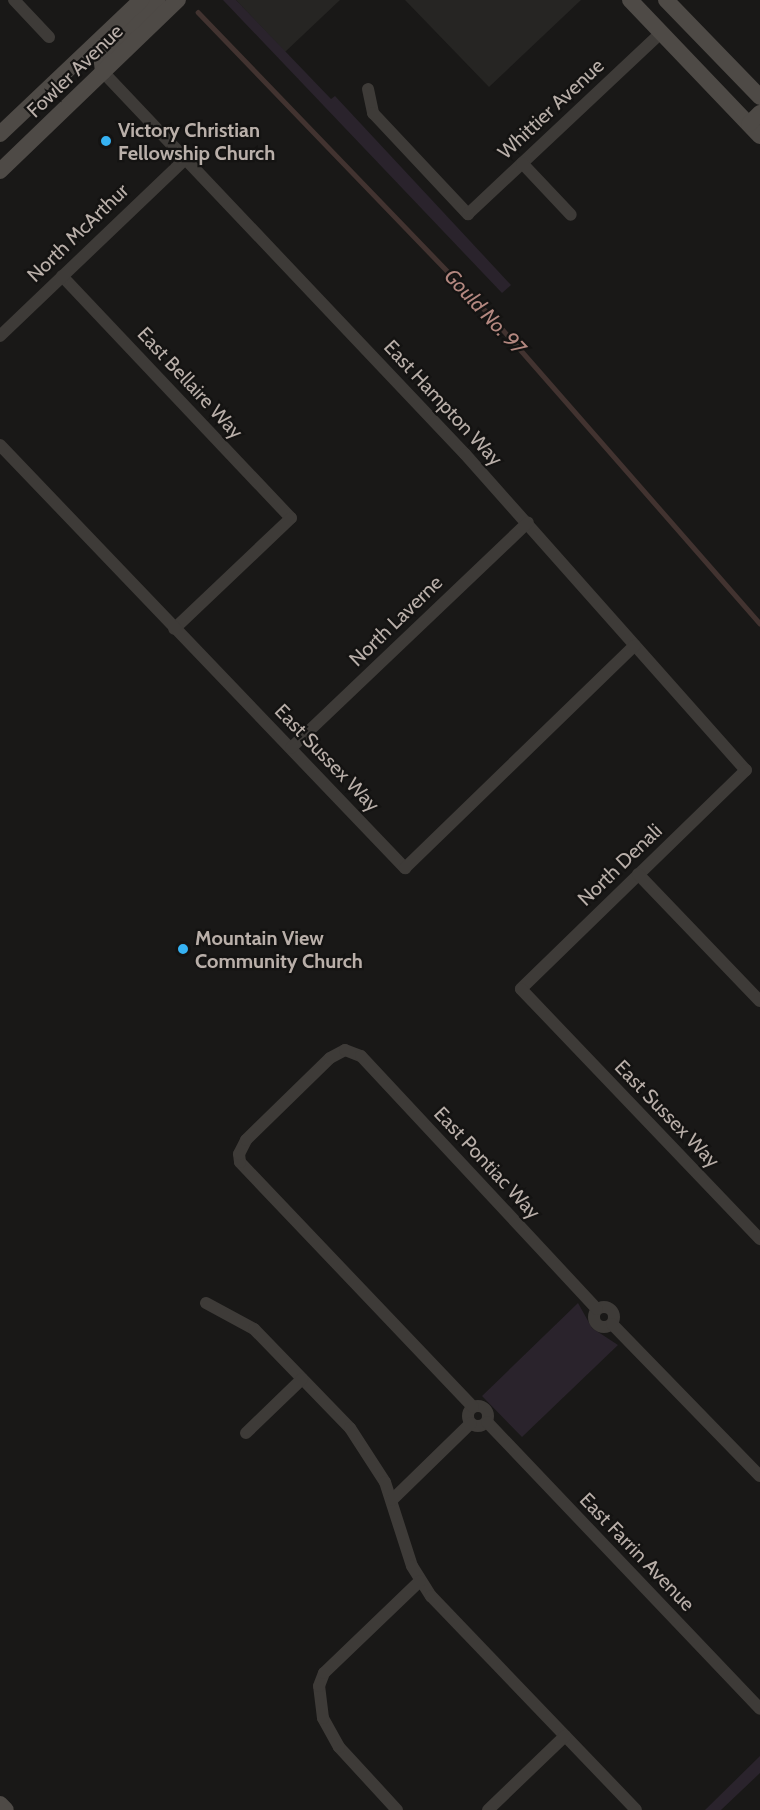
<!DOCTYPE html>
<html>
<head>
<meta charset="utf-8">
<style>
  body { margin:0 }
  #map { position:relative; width:760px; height:1810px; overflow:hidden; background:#191817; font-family:Cabin,sans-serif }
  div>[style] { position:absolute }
  .built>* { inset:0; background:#262523 }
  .green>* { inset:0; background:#2a232c }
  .stream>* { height:4.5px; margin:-2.25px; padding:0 2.25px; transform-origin:2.25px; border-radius:2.25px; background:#423330 }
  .street>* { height:12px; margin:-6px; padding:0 6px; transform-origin:6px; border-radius:6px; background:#3e3b38 }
  .street>.ring { margin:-6px; padding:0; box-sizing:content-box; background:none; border:12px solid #3e3b38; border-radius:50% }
  .secondary>* { height:16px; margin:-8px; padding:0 8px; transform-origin:8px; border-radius:8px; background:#4e4a46 }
  .dots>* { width:16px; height:16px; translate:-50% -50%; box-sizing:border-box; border:3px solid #141312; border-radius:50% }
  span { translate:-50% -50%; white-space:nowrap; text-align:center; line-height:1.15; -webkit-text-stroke:4.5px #141312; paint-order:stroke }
  .street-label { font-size:20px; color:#b9afa9 }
  .poi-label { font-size:20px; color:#b9afa9; font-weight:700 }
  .left { translate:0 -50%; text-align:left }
  .water-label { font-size:21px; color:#b48880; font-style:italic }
</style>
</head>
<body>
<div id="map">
  <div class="built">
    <div style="clip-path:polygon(236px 0,340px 0,285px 52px)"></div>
    <div style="clip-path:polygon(405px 0,581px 0,489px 87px)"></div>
  </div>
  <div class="green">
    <div style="clip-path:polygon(223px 0,236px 0,331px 99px,335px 96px,511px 285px,502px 293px)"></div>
    <div style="clip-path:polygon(578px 1303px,592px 1328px,618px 1345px,522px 1437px,482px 1396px)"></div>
    <div style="clip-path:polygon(760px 1756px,760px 1773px,721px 1810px,705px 1810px)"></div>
  </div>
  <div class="stream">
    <div style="left:198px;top:12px;width:431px;rotate:46.1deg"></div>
    <div style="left:497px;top:323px;width:399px;rotate:48.8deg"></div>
  </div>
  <div class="street">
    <div style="left:14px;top:0;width:51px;rotate:46.6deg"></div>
    <div style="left:103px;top:72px;width:526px;rotate:46.54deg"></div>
    <div style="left:465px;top:454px;width:423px;rotate:48.4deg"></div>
    <div style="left:746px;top:770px;width:314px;rotate:135.8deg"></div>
    <div style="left:521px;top:989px;width:346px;rotate:46.3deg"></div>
    <div style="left:368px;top:89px;width:25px;rotate:78deg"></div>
    <div style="left:373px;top:113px;width:139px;rotate:46.8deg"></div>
    <div style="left:468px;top:214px;width:265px;rotate:-43.2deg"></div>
    <div style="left:522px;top:163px;width:71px;rotate:46.7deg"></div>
    <div style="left:62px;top:276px;width:333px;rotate:46.6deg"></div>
    <div style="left:291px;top:518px;width:161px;rotate:136.5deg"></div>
    <div style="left:0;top:336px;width:255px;rotate:-43.7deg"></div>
    <div style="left:0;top:445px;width:586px;rotate:46.25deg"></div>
    <div style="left:405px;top:868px;width:320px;rotate:-44.1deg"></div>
    <div style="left:291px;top:748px;width:327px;rotate:-43.6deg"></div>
    <div style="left:638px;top:874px;width:176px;rotate:46.2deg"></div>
    <div style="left:206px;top:1303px;width:55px;rotate:28.4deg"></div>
    <div style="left:254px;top:1329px;width:138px;rotate:45.9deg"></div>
    <div style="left:350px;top:1428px;width:64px;rotate:57.1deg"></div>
    <div style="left:385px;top:1482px;width:88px;rotate:72.2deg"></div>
    <div style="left:412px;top:1566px;width:36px;rotate:58deg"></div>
    <div style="left:431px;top:1596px;width:296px;rotate:46.2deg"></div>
    <div class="ring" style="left:594px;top:1307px;width:8px;height:8px"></div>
    <div style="left:612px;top:1324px;width:212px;rotate:45.8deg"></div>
    <div class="ring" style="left:468px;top:1406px;width:8px;height:8px"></div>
    <div style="left:473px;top:1407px;width:338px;rotate:-133.6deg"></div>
    <div style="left:240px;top:1162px;width:8px;rotate:-97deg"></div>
    <div style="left:239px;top:1154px;width:16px;rotate:-63deg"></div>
    <div style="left:246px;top:1140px;width:117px;rotate:-44.3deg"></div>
    <div style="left:330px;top:1058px;width:17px;rotate:-28deg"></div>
    <div style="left:345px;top:1050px;width:17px;rotate:21deg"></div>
    <div style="left:361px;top:1056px;width:346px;rotate:47deg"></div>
    <div style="left:487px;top:1422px;width:396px;rotate:46.4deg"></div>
    <div style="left:246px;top:1433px;width:78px;rotate:-44deg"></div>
    <div style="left:392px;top:1500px;width:110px;rotate:-44.3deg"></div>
    <div style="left:397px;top:1810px;width:86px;rotate:-132.6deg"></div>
    <div style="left:339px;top:1747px;width:33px;rotate:-119deg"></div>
    <div style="left:323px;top:1718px;width:32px;rotate:-97deg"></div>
    <div style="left:319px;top:1686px;width:14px;rotate:-69deg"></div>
    <div style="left:324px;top:1673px;width:133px;rotate:-43.8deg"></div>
    <div style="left:488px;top:1810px;width:107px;rotate:-43.9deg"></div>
  </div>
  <div class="secondary">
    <div style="left:630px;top:0;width:188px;rotate:46.3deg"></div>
    <div style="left:666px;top:0;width:135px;rotate:45.9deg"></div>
    <div style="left:103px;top:72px;width:10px;rotate:-96deg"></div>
    <div style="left:102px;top:62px;width:13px;rotate:-67deg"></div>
    <div style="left:107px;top:50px;width:71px;rotate:-44.4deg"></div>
    <div style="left:749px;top:124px;width:16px;rotate:-45deg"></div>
    <div style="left:0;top:134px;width:195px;rotate:-43.5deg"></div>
    <div style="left:0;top:171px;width:247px;rotate:-43.9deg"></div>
    <div style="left:0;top:1804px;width:8px;rotate:45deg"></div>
  </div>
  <div class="dots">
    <div style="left:106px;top:141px;background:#36b2f3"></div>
    <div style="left:183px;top:949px;background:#36b2f3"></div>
  </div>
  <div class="street-label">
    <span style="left:75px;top:71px;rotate:-44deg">Fowler Avenue</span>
    <span style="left:551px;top:109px;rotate:-43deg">Whittier Avenue</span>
    <span style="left:78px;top:233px;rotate:-44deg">North McArthur</span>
    <span style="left:190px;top:383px;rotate:47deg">East Bellaire Way</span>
    <span style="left:443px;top:403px;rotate:47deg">East Hampton Way</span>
    <span style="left:396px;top:621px;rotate:-44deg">North Laverne</span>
    <span style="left:327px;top:758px;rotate:46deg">East Sussex Way</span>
    <span style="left:620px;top:865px;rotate:-44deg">North Denali</span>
    <span style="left:667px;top:1114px;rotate:46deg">East Sussex Way</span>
    <span style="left:487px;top:1163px;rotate:47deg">East Pontiac Way</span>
    <span style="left:637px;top:1552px;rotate:46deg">East Farrin Avenue</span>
  </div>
  <div class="poi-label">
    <span class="left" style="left:118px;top:142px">Victory Christian<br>Fellowship Church</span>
    <span class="left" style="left:195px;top:950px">Mountain View<br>Community Church</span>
  </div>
  <div class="water-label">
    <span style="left:485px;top:312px;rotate:47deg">Gould No. 97</span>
  </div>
</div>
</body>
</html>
